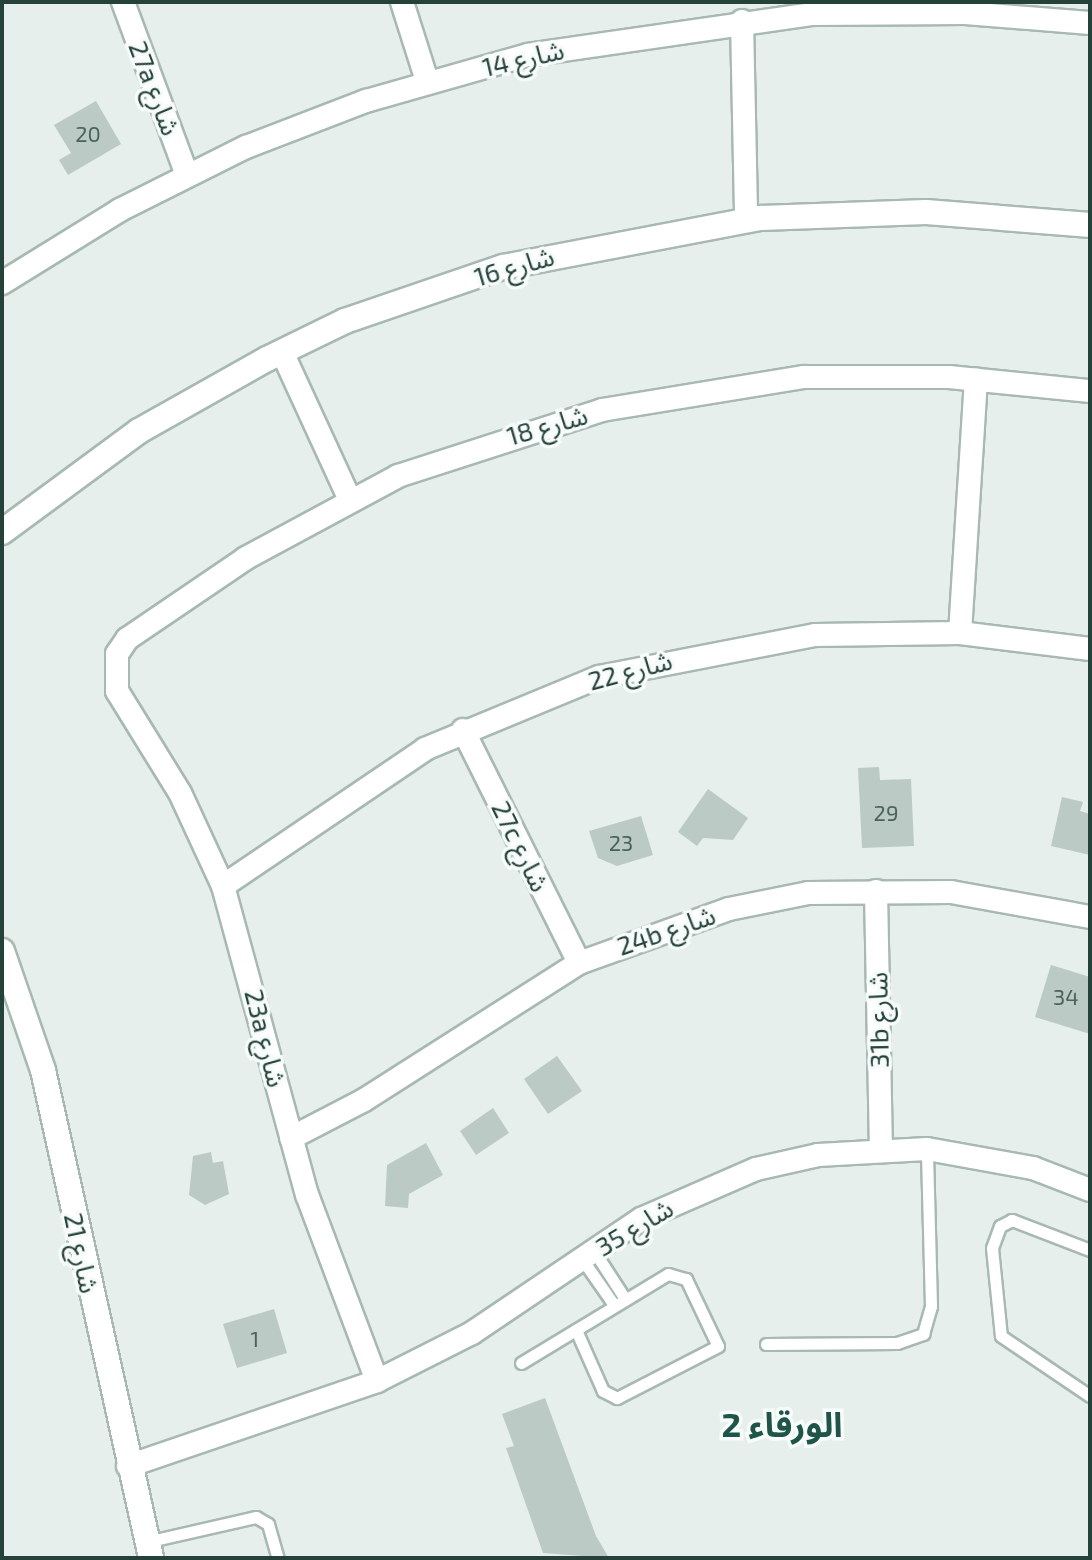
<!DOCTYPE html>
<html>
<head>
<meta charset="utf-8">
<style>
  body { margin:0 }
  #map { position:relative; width:1092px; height:1560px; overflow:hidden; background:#e6efeb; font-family:"Exo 2","Noto Sans Arabic",sans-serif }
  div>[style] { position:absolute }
  .building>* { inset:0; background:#bbcac4 }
  .roads { filter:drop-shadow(2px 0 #a8b8b2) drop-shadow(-2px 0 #a8b8b2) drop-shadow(0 2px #a8b8b2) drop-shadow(0 -2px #a8b8b2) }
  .service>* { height:11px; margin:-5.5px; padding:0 5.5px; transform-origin:5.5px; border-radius:5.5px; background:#fff }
  .minor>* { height:22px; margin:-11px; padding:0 11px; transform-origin:11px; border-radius:11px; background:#fff }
  .tertiary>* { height:24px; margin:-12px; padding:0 12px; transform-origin:12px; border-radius:12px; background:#fff }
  span { translate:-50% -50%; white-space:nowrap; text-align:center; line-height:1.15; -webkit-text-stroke:7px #f7fbf9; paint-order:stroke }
  .number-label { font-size:22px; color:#4a645c }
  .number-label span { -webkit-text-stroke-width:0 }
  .street-label { font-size:26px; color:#24423a }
  .district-label { font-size:34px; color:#1f5548; font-weight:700 }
  .frame { position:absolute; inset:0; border:4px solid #24423a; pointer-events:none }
</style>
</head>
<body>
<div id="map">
  <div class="building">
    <div style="clip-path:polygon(96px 101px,121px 144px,68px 175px,59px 160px,71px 153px,54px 125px)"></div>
    <div style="clip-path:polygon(879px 767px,880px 780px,911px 779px,914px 846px,862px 848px,858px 768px)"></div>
    <div style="clip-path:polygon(708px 789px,748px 818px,733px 840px,703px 838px,697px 846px,678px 832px)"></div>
    <div style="clip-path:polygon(1062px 797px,1083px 802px,1080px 811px,1090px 814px,1090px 855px,1051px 846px)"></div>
    <div style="clip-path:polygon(641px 816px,653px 855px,617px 866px,598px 858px,589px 831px)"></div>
    <div style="clip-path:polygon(1051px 965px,1090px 977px,1090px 1034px,1035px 1017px)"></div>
    <div style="clip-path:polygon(557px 1056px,582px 1091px,548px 1114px,524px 1079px)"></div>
    <div style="clip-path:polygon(493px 1108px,509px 1133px,476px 1155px,460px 1131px)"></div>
    <div style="clip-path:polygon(426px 1143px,443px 1175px,409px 1194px,408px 1208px,385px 1206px,387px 1165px)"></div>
    <div style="clip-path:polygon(211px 1152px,213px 1163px,223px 1161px,229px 1194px,205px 1205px,189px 1195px,193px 1156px)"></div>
    <div style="clip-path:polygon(274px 1309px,287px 1353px,237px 1368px,223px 1324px)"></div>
    <div style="clip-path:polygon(545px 1398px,596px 1536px,609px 1558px,543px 1553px,506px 1448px,514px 1446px,502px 1414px)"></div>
  </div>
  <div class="roads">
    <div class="service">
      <div style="left:1090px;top:1250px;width:84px;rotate:-159deg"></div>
      <div style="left:1012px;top:1220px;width:13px;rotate:153deg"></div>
      <div style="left:1000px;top:1226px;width:23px;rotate:110deg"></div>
      <div style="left:992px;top:1248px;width:88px;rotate:84.2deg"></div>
      <div style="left:1001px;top:1336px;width:107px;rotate:34deg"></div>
      <div style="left:594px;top:1251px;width:57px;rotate:57.1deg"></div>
      <div style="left:582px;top:1259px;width:56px;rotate:55.2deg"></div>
      <div style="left:766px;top:1344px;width:131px;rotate:-0.4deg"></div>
      <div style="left:897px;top:1343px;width:28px;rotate:-19deg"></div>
      <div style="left:923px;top:1334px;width:29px;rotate:-74deg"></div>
      <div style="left:931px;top:1306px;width:157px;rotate:-91.5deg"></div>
      <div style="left:521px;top:1363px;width:172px;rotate:-31.2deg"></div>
      <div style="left:668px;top:1274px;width:19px;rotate:16deg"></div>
      <div style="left:686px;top:1279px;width:74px;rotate:64.5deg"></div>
      <div style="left:718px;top:1346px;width:114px;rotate:152.8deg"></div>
      <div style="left:617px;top:1398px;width:16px;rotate:-153deg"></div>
      <div style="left:603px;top:1391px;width:67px;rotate:-113.9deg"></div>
      <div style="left:146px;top:1542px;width:113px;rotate:-12.8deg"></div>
      <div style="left:256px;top:1517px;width:14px;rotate:30deg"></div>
      <div style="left:268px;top:1524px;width:35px;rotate:74deg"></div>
    </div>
    <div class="minor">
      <div style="left:123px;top:2px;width:184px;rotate:69.7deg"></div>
      <div style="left:402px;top:2px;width:83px;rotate:72.4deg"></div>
      <div style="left:742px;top:21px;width:199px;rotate:88.8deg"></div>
      <div style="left:2px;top:283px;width:139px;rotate:-31.7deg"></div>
      <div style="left:120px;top:210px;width:141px;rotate:-26.6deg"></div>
      <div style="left:246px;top:147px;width:129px;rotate:-21deg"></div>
      <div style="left:366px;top:101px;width:168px;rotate:-15.9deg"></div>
      <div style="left:528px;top:55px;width:288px;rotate:-8.2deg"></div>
      <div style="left:813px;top:14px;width:152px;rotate:-0.4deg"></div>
      <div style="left:965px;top:13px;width:125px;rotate:4.6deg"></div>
      <div style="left:282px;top:352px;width:163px;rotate:65.3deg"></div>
      <div style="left:960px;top:633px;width:254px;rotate:-86.4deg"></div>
      <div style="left:463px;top:730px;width:260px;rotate:63.5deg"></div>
      <div style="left:223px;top:886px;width:244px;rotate:-34.1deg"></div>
      <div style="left:425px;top:749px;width:188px;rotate:-22.5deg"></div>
      <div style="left:599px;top:677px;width:220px;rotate:-11deg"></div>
      <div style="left:815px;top:635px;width:145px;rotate:-0.8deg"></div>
      <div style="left:960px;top:633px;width:131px;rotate:7deg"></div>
      <div style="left:876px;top:891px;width:257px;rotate:88.9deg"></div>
      <div style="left:291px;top:1138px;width:82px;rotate:-27.5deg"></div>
      <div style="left:364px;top:1100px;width:255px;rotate:-32.5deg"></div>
      <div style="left:579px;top:963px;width:159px;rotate:-19.8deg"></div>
      <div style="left:729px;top:909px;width:81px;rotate:-11.4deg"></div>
      <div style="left:808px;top:893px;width:143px;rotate:-0.4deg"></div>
      <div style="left:951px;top:892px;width:141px;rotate:10.2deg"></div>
      <div style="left:377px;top:1381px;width:199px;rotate:-110.6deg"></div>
      <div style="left:307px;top:1195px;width:320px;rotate:-105.2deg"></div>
      <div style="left:223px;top:886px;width:102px;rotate:-114.8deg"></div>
      <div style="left:180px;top:793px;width:120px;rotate:-121.7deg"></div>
      <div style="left:117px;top:691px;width:37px;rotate:-90deg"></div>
      <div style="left:117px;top:654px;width:18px;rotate:-56deg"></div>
      <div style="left:127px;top:639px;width:144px;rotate:-34.2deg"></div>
      <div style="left:246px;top:558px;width:173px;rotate:-28.3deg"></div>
      <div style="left:398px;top:476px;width:214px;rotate:-17.9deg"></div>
      <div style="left:602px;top:410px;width:205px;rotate:-9.3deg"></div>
      <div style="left:804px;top:377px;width:145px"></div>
      <div style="left:949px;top:377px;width:142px;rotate:5.7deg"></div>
      <div style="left:128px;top:1466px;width:263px;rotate:-18.8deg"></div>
      <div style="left:377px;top:1381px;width:106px;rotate:-26.8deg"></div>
      <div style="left:472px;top:1333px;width:204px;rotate:-34deg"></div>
      <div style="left:641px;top:1219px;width:125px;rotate:-23.5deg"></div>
      <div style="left:756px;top:1169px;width:64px;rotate:-12.7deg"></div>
      <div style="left:818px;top:1155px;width:109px;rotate:-3.2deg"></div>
      <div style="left:927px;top:1149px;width:108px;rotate:10.2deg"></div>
      <div style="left:1033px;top:1168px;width:61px;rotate:21.1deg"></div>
    </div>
    <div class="tertiary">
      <div style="left:2px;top:532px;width:170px;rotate:-36.4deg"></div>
      <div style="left:139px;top:431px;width:147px;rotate:-29.4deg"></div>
      <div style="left:267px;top:359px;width:87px;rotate:-26deg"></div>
      <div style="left:345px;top:321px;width:167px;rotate:-18.9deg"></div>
      <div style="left:503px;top:267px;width:263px;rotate:-10.8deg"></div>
      <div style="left:761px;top:218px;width:165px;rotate:-2.1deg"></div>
      <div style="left:926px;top:212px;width:165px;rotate:4.5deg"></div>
      <div style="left:2px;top:951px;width:126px;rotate:71deg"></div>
      <div style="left:43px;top:1070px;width:500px;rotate:77.5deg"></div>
    </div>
  </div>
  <div class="number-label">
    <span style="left:88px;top:134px">20</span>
    <span style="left:886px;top:813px">29</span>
    <span style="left:621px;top:843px">23</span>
    <span style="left:1066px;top:997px">34</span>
    <span style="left:255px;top:1339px">1</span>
  </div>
  <div class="street-label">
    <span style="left:523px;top:58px;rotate:-13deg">شارع 14</span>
    <span style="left:155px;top:88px;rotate:69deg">27a شارع</span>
    <span style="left:514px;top:266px;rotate:-16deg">شارع 16</span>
    <span style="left:547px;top:425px;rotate:-16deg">شارع 18</span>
    <span style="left:630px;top:670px;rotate:-15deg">شارع 22</span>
    <span style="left:521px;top:846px;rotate:64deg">27c شارع</span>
    <span style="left:666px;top:930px;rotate:-19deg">24b شارع</span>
    <span style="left:878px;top:1020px;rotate:-91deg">31b شارع</span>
    <span style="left:266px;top:1038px;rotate:76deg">23a شارع</span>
    <span style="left:634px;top:1227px;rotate:-31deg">شارع 35</span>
    <span style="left:82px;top:1253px;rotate:78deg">شارع 21</span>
  </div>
  <div class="district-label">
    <span style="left:782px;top:1424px">الورقاء 2</span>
  </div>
  <div class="frame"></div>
</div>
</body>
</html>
